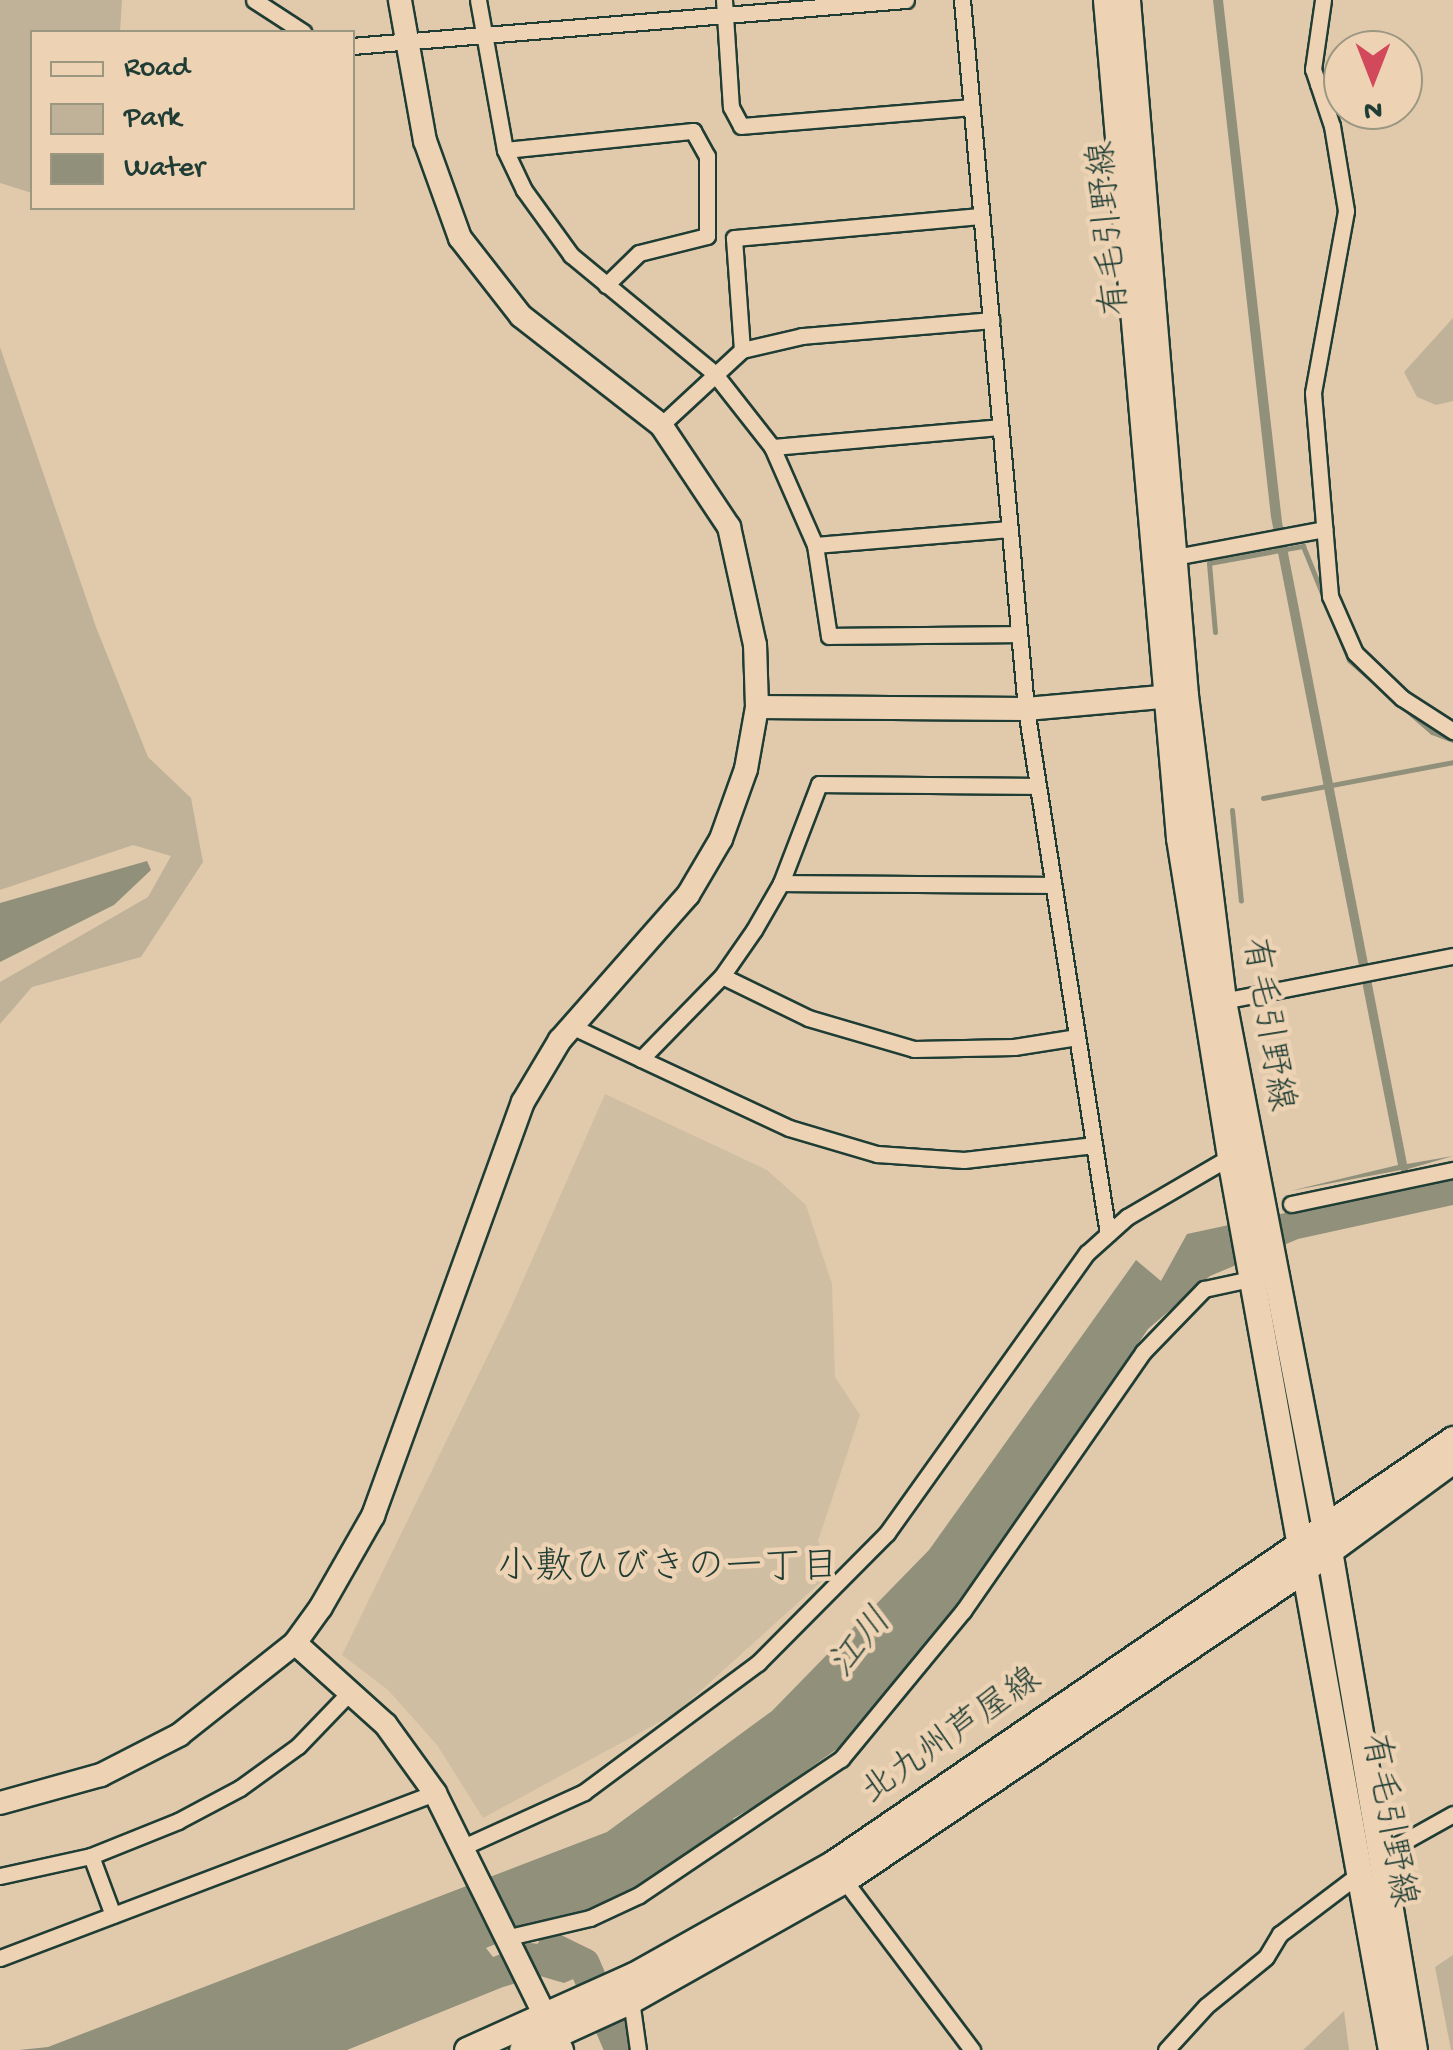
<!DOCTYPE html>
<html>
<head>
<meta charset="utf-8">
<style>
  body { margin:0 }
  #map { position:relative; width:1453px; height:2050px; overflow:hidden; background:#e1caac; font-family:"Gochi Hand","Klee One",sans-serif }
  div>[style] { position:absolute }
  .built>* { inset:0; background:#d0bea2 }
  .green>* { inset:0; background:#c0b298 }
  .water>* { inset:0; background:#91907b }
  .stream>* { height:5px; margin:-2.5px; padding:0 2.5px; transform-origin:2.5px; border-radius:2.5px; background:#91907b }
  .river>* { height:32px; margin:-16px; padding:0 16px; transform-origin:16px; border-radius:16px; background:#91907b }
  .roads { filter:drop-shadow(2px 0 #1f3d34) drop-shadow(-2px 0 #1f3d34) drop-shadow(0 2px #1f3d34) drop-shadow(0 -2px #1f3d34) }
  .street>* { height:15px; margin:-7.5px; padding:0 7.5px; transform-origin:7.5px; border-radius:7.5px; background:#edd3b4 }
  .secondary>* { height:22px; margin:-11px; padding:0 11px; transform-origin:11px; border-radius:11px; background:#edd3b4 }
  .primary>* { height:25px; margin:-12.5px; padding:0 12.5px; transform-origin:12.5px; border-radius:12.5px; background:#edd3b4 }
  span { translate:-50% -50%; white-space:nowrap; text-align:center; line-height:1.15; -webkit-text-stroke:9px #edd3b4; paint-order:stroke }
  .street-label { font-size:35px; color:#1f3d34 }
  .neighbourhood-label { font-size:38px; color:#1f3d34 }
  .water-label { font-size:38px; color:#30493f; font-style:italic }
  .legend { position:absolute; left:30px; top:30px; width:325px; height:180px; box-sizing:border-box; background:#edd3b4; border:2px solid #9b9781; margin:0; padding:12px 18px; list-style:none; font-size:30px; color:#1f3d34 }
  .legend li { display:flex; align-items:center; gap:20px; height:50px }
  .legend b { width:50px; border:2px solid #9b9781 }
  .north { position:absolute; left:1323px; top:30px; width:100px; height:100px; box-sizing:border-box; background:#edd3b4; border:2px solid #9b9781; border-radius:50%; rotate:180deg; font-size:28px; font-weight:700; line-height:40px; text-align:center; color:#1f3d34 }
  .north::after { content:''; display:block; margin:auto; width:35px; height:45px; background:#d1495b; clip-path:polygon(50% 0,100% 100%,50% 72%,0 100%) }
</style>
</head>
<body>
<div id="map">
  <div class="built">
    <div style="clip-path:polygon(605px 1094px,767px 1170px,806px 1205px,832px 1284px,835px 1377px,860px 1415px,818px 1541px,832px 1572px,676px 1713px,483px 1818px,437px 1745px,388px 1690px,342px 1655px,509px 1312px)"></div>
  </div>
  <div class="green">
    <div style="clip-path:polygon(0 0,122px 0,120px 32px,32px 32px,32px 193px,0 183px)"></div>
    <div style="clip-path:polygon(1453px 318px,1453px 401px,1436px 405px,1417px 397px,1404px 372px)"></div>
    <div style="clip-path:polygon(0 347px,96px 627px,148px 757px,191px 798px,203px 862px,141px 957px,32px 987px,0 1024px,0 982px,148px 897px,171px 856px,133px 845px,0 890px)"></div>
    <div style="clip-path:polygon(1453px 1955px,1453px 2050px,1451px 2050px,1435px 1967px)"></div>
    <div style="clip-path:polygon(1344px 2011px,1349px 2050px,1303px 2050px)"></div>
  </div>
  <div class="water">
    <div style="clip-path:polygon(1213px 0,1223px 0,1282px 522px,1407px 1164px,1453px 1156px,1408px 1169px,1412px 1186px,1453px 1177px,1453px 1205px,1298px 1239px,1210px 1276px,1148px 1329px,950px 1618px,841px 1746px,762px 1802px,569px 1913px,486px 1948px,493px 1957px,529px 1943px,581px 1947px,599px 1968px,564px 1983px,540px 1976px,503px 1987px,347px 2050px,19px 2050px,48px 2047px,607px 1832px,772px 1711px,929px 1550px,1136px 1260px,1161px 1281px,1187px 1234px,1406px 1187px,1401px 1170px,1290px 1191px,1398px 1165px,1271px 517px)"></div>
    <div style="clip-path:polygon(147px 861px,151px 870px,114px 905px,0 962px,0 903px)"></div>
  </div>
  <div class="stream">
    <div style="left:1215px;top:632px;width:69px;rotate:-95deg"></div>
    <div style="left:1209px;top:563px;width:96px;rotate:-10.3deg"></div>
    <div style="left:1303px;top:546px;width:123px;rotate:68deg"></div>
    <div style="left:1349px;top:660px;width:110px;rotate:40.9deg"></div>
    <div style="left:1432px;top:732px;width:22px;rotate:21deg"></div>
    <div style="left:1263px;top:798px;width:193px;rotate:-10.7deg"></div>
    <div style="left:1232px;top:810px;width:91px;rotate:84.4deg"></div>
  </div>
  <div class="river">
    <div style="left:568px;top:1906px;width:69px;rotate:-21.3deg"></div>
    <div style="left:632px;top:1881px;width:103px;rotate:-33.1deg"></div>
    <div style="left:553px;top:1949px;width:34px;rotate:26deg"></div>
    <div style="left:584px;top:1964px;width:94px;rotate:66.7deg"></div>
  </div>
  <div class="roads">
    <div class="street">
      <div style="left:254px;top:0;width:59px;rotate:33.1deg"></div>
      <div style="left:478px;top:0;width:152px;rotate:79.8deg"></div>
      <div style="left:505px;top:150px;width:44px;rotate:64.6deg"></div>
      <div style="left:524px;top:190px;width:80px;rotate:54.1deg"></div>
      <div style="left:571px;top:255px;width:185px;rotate:39.5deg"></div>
      <div style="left:714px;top:373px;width:94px;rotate:51.9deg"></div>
      <div style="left:772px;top:447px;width:107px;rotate:66.3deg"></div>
      <div style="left:815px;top:545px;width:92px;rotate:81.3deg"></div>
      <div style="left:829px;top:636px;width:190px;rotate:-0.6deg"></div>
      <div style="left:724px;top:0;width:107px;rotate:86.3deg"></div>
      <div style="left:731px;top:107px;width:21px;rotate:62deg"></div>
      <div style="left:741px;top:126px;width:231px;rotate:-4.7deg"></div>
      <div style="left:962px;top:0;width:712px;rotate:84.84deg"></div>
      <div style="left:1026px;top:709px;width:531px;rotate:81.12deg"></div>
      <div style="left:1323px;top:0;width:70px;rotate:98.2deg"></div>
      <div style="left:1313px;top:69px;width:60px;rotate:71.6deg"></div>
      <div style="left:1332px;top:126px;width:86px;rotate:80.6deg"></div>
      <div style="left:1346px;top:211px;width:185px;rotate:100.3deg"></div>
      <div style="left:1313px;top:393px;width:204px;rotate:85.2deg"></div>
      <div style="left:1330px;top:596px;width:62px;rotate:66.3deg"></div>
      <div style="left:1355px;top:653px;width:65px;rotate:43.8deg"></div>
      <div style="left:1402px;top:698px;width:61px;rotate:32.9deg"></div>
      <div style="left:352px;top:46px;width:556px;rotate:-4.75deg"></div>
      <div style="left:1318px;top:84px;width:25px;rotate:5deg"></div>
      <div style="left:505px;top:150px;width:189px;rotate:-5.8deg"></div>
      <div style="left:693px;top:131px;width:29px;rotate:61deg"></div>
      <div style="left:707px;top:156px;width:80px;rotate:90deg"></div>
      <div style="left:707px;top:236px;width:70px;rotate:166deg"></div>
      <div style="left:639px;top:253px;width:46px;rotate:135.9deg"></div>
      <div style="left:742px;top:350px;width:112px;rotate:-94.1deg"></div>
      <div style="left:734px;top:238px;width:248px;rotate:-5.1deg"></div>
      <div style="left:661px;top:425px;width:110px;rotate:-42.8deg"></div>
      <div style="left:742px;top:350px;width:62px;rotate:-13.1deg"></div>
      <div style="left:802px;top:336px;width:190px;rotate:-4.8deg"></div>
      <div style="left:772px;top:447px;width:229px;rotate:-5deg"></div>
      <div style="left:815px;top:545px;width:195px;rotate:-4.7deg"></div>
      <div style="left:1175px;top:557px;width:152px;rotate:-10.6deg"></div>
      <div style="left:781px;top:883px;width:272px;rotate:0.4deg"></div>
      <div style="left:722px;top:976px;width:96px;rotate:26deg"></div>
      <div style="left:808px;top:1018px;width:110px;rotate:16.3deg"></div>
      <div style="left:914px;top:1049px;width:100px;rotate:-1.1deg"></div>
      <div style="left:1014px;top:1047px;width:64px;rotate:-9deg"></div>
      <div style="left:1223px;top:1001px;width:234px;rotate:-11.1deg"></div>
      <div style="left:571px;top:1026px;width:77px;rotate:25.2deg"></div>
      <div style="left:641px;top:1059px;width:116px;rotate:-45.7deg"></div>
      <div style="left:722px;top:976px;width:56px;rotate:-55.2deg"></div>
      <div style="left:754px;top:930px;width:54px;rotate:-60.1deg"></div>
      <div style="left:781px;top:883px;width:106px;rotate:-69deg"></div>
      <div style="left:819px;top:784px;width:219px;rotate:0.5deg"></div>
      <div style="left:641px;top:1059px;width:163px;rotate:25deg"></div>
      <div style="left:789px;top:1128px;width:92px;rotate:16.5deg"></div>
      <div style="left:877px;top:1154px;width:87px;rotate:3.9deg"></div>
      <div style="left:964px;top:1160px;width:131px;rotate:-6.6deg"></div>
      <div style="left:1291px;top:1204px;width:166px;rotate:-11.9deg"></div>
      <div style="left:463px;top:1847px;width:133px;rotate:-24.4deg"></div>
      <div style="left:584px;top:1792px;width:217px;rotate:-36.6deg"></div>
      <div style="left:758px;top:1663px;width:183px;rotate:-45.2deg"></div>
      <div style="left:887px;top:1533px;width:344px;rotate:-54.5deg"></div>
      <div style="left:1087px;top:1253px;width:54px;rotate:-42deg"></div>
      <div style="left:1127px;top:1217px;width:125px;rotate:-30.3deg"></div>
      <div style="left:91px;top:1856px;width:63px;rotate:69.6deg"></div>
      <div style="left:1378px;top:1856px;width:86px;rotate:-29.2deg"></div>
      <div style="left:0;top:1876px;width:93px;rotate:-12.4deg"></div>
      <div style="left:91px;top:1856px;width:94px;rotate:-21.9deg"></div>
      <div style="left:178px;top:1821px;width:70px;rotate:-28deg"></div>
      <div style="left:240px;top:1788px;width:72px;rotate:-35.9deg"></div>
      <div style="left:298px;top:1746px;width:76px;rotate:-46.1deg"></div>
      <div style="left:844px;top:1880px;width:213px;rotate:53deg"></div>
      <div style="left:509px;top:1937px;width:83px;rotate:-13.2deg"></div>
      <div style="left:590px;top:1918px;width:54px;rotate:-25.1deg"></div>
      <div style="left:639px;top:1895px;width:244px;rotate:-34deg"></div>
      <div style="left:841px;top:1759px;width:192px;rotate:-50.5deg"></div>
      <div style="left:963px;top:1611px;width:315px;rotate:-55.2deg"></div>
      <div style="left:1143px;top:1352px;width:88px;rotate:-45.9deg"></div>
      <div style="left:1204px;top:1289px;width:52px;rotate:-12.2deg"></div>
      <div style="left:0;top:1958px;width:465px;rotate:-20.8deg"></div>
      <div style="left:631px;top:2000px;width:50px;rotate:82deg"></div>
      <div style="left:1166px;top:2050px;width:59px;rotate:-47.7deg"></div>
      <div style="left:1206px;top:2006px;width:77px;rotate:-39.2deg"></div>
      <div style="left:1266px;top:1957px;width:27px;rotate:-59deg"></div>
      <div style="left:1280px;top:1934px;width:103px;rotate:-37.1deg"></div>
    </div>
    <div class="secondary">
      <div style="left:757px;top:707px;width:269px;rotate:0.4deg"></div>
      <div style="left:1026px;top:709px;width:158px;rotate:-5.1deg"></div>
      <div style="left:295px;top:1643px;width:122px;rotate:42deg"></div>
      <div style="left:386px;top:1725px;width:84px;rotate:54.2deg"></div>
      <div style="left:435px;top:1793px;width:287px;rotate:63.7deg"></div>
      <div style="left:0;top:1803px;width:105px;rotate:-15.5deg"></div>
      <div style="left:101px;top:1775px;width:88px;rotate:-27.1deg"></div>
      <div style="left:179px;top:1735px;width:148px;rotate:-38.4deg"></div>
      <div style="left:295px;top:1643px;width:44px;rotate:-54.2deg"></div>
      <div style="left:321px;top:1607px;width:105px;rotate:-60.3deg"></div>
      <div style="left:373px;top:1516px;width:440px;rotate:-70.1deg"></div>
      <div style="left:523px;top:1102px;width:72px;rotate:-59.2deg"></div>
      <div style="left:560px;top:1040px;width:193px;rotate:-48.6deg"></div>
      <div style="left:688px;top:895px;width:65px;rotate:-59.5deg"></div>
      <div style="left:721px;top:839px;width:74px;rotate:-70.3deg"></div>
      <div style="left:746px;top:769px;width:63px;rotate:-79.9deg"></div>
      <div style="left:757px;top:707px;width:62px;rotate:-91.8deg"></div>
      <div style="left:755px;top:645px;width:121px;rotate:-102.4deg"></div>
      <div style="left:729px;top:527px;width:123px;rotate:-123.7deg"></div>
      <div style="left:661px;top:425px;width:177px;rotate:-142.1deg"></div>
      <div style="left:521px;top:316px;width:99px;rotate:-128deg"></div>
      <div style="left:460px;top:238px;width:103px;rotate:-109.8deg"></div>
      <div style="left:425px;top:141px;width:143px;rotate:-100.1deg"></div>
    </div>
    <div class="primary">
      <div style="left:1106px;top:0;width:841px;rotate:85.02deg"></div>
      <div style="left:1179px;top:838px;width:335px;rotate:80.9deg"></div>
      <div style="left:1232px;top:1169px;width:895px;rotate:79.77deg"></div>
      <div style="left:1127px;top:0;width:697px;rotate:85.23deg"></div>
      <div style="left:1185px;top:695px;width:308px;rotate:82.9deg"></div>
      <div style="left:1223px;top:1001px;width:559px;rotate:79.07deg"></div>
      <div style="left:1329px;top:1550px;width:507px;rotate:80.35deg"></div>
      <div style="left:467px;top:2050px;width:183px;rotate:-24.2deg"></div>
      <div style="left:634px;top:1975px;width:231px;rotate:-29.3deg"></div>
      <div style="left:835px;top:1862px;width:749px;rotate:-34.39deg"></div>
      <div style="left:522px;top:2050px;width:120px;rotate:-24.6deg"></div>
      <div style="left:631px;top:2000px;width:244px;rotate:-29.4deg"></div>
      <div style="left:844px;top:1880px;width:554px;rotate:-34.03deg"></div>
      <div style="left:1303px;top:1570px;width:186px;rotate:-36.3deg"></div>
    </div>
  </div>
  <div class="street-label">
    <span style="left:1112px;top:228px;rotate:-95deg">有毛引野線</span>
    <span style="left:1265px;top:1025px;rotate:81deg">有毛引野線</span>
    <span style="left:953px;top:1738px;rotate:-35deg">北九州芦屋線</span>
    <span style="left:1386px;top:1821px;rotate:80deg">有毛引野線</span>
  </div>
  <div class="neighbourhood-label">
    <span style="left:668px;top:1571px">小敷ひびきの一丁目</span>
  </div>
  <div class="water-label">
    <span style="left:863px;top:1645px;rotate:-51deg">江川</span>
  </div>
  <ul class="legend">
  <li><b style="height:12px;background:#edd3b4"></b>Road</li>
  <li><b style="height:28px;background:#c0b298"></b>Park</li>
  <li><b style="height:28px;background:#91907b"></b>Water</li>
  </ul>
  <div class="north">N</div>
</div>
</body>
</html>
